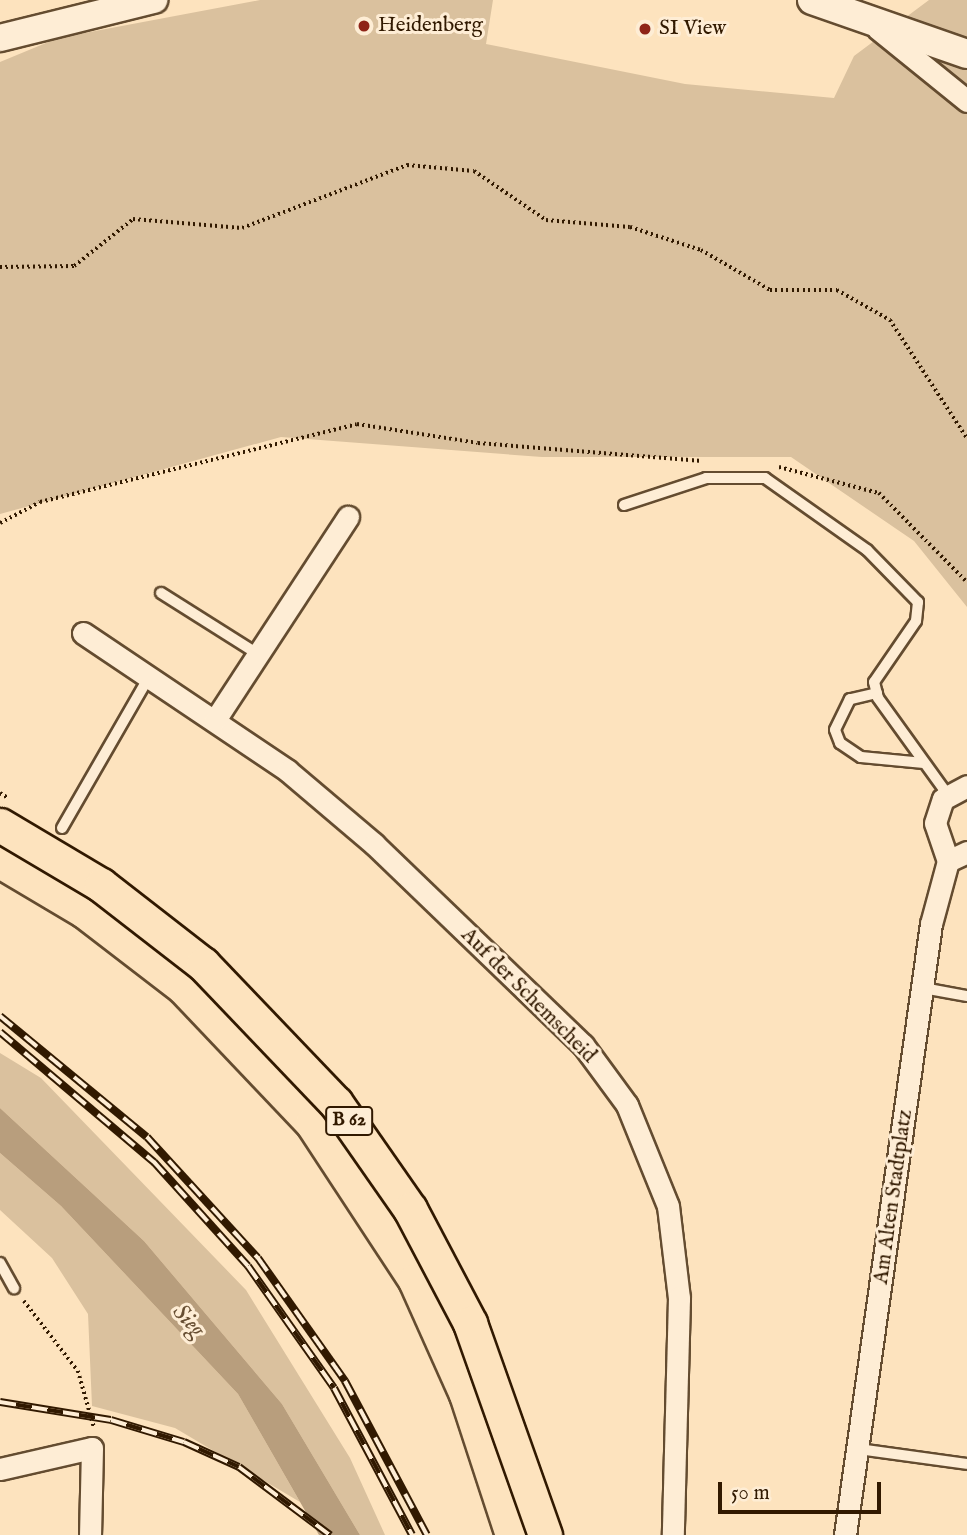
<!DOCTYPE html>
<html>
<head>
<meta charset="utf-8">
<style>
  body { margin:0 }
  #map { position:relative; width:967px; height:1535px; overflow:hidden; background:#fde3be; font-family:"IM FELL English",serif }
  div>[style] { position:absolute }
  .green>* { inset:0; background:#dac19e }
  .water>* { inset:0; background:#b89e7d }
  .path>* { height:3.5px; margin-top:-1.75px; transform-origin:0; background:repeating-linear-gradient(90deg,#311900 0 2px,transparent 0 5.5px) }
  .roads { filter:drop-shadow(2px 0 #644c30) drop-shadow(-2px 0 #644c30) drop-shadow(0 2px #644c30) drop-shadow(0 -2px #644c30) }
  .service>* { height:10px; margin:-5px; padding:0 5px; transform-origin:5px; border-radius:5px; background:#feedd5 }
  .minor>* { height:21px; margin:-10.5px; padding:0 10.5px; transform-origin:10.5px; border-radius:10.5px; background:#feedd5 }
  .tertiary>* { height:26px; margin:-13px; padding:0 13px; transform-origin:13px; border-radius:13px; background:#feedd5 }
  .secondary>* { height:28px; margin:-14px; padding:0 14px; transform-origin:14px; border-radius:14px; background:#feedd5 }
  .trunk>* { height:33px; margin:-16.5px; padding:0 16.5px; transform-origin:16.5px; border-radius:16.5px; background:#fde3be }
  .rail>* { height:8px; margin-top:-4px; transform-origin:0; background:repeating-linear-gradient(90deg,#feedd5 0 16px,#311900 0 32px); box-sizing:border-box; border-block:2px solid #311900 }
  .bridges { filter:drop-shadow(2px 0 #311900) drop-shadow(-2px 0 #311900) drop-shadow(0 2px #311900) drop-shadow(0 -2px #311900) }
  .trunk-bridge>* { height:33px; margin:-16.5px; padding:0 16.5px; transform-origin:16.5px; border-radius:16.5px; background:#fde3be }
  .dots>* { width:19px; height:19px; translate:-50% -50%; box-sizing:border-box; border:4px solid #feedd5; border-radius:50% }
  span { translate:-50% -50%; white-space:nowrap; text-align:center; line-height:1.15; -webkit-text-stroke:6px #feedd5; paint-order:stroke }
  .shield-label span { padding:2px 5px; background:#feedd5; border:2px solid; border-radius:5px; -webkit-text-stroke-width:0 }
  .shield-label { font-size:19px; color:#311900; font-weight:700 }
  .poi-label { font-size:21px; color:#311900 }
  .left { translate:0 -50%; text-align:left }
  .street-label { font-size:21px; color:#311900 }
  .water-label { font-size:23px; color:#674e32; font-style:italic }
  .scale { position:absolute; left:718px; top:1482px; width:163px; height:32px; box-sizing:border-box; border:4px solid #311900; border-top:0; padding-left:9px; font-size:21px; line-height:24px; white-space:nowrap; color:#311900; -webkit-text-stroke:5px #feedd5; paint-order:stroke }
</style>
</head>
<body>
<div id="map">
  <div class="green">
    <div style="clip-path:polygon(260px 0,493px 0,486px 44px,685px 84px,834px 98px,854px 56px,929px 0,967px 0,967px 607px,914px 541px,791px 457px,542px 457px,281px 437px,0 514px,0 62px,58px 38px)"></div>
    <div style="clip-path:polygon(0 1053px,41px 1078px,246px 1290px,350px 1458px,385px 1535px,360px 1535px,282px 1404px,144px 1241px,0 1108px)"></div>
    <div style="clip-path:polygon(0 1153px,61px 1206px,238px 1394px,300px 1502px,175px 1428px,92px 1406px,88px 1314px,52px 1258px,0 1210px)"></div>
  </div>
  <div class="water">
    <div style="clip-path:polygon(0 1108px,144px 1241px,282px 1404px,360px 1535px,319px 1535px,238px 1394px,61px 1206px,0 1153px)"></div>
  </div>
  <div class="path">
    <div style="left:0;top:267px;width:74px;rotate:-0.8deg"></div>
    <div style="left:74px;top:266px;width:75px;rotate:-38.5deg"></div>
    <div style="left:133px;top:219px;width:109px;rotate:4.7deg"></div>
    <div style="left:242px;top:228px;width:177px;rotate:-20.9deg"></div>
    <div style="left:407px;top:165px;width:67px;rotate:5.1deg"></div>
    <div style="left:474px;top:171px;width:87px;rotate:34.2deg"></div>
    <div style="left:546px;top:220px;width:84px;rotate:4.8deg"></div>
    <div style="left:630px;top:227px;width:75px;rotate:17.9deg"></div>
    <div style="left:701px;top:250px;width:80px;rotate:30.1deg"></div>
    <div style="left:770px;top:290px;width:67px"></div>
    <div style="left:837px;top:290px;width:61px;rotate:29.5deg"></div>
    <div style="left:890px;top:320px;width:141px;rotate:56.9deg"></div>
    <div style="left:779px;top:467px;width:103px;rotate:14.6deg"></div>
    <div style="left:879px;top:493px;width:125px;rotate:45.3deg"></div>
    <div style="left:0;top:523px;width:45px;rotate:-27.7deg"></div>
    <div style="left:40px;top:502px;width:326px;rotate:-13.8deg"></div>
    <div style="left:357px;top:424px;width:122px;rotate:8.9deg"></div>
    <div style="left:478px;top:443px;width:225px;rotate:4.6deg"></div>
    <div style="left:0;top:793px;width:9px;rotate:32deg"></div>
    <div style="left:24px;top:1301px;width:88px;rotate:52.4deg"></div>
    <div style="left:78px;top:1371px;width:58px;rotate:74.1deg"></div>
  </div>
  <div class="roads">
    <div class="service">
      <div style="left:624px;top:505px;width:86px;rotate:-18.2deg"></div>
      <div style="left:706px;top:478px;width:59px"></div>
      <div style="left:765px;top:478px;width:125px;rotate:35.2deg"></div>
      <div style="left:867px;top:550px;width:73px;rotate:45.6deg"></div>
      <div style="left:918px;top:602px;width:19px;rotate:96deg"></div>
      <div style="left:916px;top:621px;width:74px;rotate:124.5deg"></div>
      <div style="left:874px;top:682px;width:16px;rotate:76deg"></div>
      <div style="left:878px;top:698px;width:120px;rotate:54.2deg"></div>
      <div style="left:161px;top:593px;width:115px;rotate:32.2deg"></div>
      <div style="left:877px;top:693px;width:28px;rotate:167deg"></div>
      <div style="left:850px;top:699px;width:34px;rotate:116deg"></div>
      <div style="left:835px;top:730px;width:14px;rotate:69deg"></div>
      <div style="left:840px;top:743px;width:25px;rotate:34deg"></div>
      <div style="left:861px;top:757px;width:63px;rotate:5.4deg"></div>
      <div style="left:62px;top:828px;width:174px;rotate:-60.1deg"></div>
      <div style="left:923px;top:988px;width:45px;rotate:10.3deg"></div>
      <div style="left:0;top:1263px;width:29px;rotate:61deg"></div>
      <div style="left:858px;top:1449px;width:110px;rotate:7.8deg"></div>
    </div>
    <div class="minor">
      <div style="left:877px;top:28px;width:116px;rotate:39deg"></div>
      <div style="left:83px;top:633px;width:247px;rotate:33.9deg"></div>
      <div style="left:288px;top:771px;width:113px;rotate:40.3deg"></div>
      <div style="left:374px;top:844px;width:290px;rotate:43.9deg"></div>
      <div style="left:583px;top:1045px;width:74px;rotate:53.7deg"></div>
      <div style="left:627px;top:1105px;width:109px;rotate:67.9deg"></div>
      <div style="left:668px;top:1206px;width:93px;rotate:83.2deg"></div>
      <div style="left:679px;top:1298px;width:237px;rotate:91.5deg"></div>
      <div style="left:215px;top:720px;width:243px;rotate:-56.8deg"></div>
      <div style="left:948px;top:861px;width:21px;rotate:-25deg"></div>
      <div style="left:0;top:1469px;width:94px;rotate:-12.9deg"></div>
      <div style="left:92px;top:1448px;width:87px;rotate:91.3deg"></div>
      <div style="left:845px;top:1535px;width:617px;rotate:-81.99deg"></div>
      <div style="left:931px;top:924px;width:65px;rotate:-74.9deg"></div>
      <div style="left:948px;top:861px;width:40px;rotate:-108.9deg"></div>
      <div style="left:935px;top:823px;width:25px;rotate:-72deg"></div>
      <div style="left:943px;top:799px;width:27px;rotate:-28deg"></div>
    </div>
    <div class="tertiary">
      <div style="left:0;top:38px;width:159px;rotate:-13.9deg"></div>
    </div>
    <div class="secondary">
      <div style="left:812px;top:0;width:164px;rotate:19.2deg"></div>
    </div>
    <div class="trunk">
      <div style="left:0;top:861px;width:98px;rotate:30.8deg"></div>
      <div style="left:84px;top:911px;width:125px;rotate:37.5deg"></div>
      <div style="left:183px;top:987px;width:187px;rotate:46.5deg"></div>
      <div style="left:312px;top:1123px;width:188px;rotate:56.7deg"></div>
      <div style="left:415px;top:1280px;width:125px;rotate:65.9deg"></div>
      <div style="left:466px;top:1394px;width:148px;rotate:71.9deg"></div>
    </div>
  </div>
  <div class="rail">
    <div style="left:0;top:1016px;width:190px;rotate:39.5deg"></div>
    <div style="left:147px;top:1137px;width:164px;rotate:47.5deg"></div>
    <div style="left:258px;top:1258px;width:151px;rotate:54.7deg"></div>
    <div style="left:345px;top:1381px;width:174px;rotate:62deg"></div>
    <div style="left:0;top:1032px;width:202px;rotate:40.2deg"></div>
    <div style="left:154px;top:1162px;width:140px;rotate:47.9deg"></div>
    <div style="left:248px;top:1266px;width:149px;rotate:54.8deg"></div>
    <div style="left:334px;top:1388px;width:166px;rotate:62deg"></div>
    <div style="left:0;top:1402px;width:112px;rotate:9.2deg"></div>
    <div style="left:111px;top:1420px;width:76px;rotate:16.8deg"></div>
    <div style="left:184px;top:1442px;width:60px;rotate:24.4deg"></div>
    <div style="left:239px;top:1467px;width:114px;rotate:36.8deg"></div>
  </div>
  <div class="bridges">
    <div class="trunk-bridge">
      <div style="left:0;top:825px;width:117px;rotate:30.7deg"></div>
      <div style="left:101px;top:885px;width:129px;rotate:37.8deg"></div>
      <div style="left:203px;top:964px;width:192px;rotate:46.3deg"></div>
      <div style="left:336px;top:1103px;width:129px;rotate:55.1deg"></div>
      <div style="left:410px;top:1209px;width:129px;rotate:62.2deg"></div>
      <div style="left:470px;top:1323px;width:225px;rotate:70.5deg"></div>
    </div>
  </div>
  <div class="dots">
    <div style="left:364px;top:26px;background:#8f2418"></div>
    <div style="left:645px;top:29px;background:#8f2418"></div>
  </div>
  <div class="shield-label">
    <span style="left:349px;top:1121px">B 62</span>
  </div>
  <div class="poi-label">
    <span class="left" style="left:378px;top:26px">Heidenberg</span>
    <span class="left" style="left:659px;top:29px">SI View</span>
  </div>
  <div class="street-label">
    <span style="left:528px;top:996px;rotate:45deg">Auf der Schemscheid</span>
    <span style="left:894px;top:1197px;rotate:-82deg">Am Alten Stadtplatz</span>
  </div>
  <div class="water-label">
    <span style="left:188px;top:1321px;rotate:46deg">Sieg</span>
  </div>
  <div class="scale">50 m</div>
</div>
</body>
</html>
